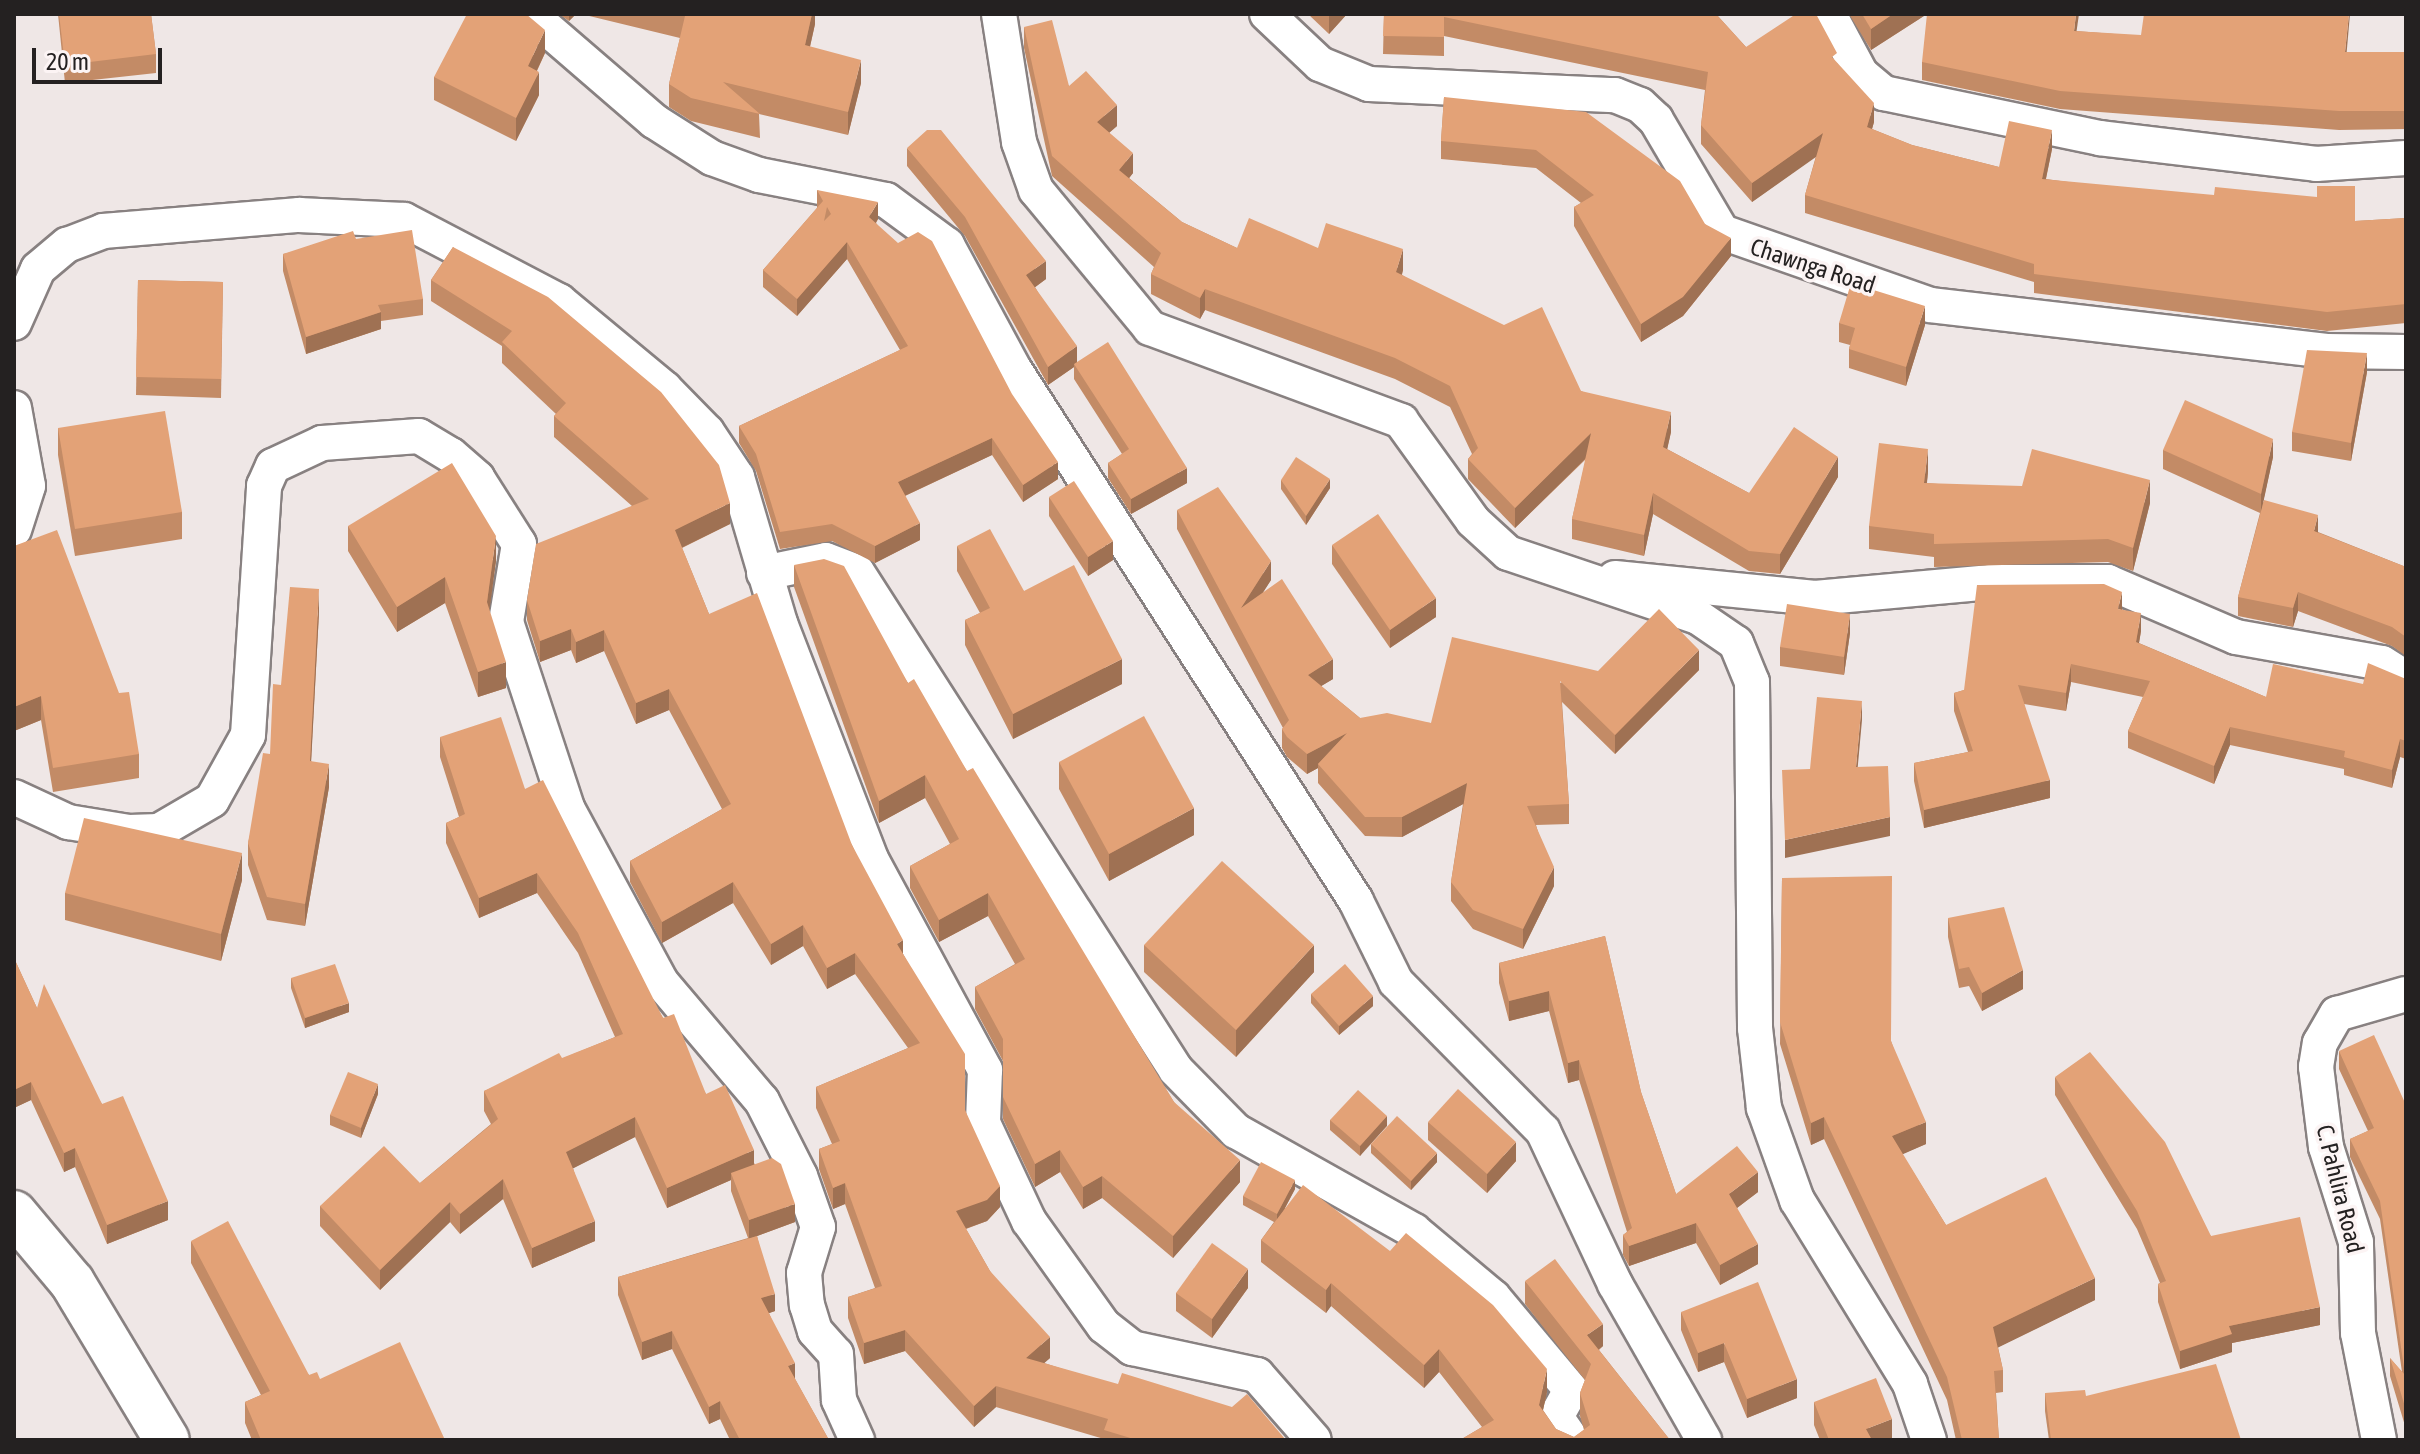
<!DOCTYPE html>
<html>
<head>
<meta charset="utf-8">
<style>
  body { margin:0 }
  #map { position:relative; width:2420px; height:1454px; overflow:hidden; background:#efe7e6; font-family:"Asap Condensed",sans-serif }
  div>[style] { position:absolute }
  .roads { filter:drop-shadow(2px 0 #888181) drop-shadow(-2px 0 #888181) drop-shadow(0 2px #888181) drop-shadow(0 -2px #888181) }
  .street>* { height:34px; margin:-17px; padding:0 17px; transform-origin:17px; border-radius:17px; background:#fff }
  .secondary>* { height:44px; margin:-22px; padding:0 22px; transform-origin:22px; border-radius:22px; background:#fff }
  .wall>* { inset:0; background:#c38b66 }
  .shaded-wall>* { inset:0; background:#9f7153 }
  .building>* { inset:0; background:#e3a277 }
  span { translate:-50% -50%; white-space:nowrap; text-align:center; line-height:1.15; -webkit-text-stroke:7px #fcf4f4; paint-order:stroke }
  .street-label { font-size:24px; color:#242121 }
  .frame { position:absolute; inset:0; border:16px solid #242121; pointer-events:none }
  .scale { position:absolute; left:32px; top:48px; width:130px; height:36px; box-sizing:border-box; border:4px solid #242121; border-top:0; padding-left:10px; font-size:24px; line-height:28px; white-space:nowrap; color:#242121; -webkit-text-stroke:6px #fcf4f4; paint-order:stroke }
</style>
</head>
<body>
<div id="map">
  <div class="roads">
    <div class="street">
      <div style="left:530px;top:14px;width:164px;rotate:40.8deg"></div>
      <div style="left:654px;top:121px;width:69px;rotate:32.5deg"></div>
      <div style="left:712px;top:158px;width:50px;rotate:19.9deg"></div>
      <div style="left:759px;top:175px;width:129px;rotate:11.1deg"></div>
      <div style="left:886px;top:200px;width:76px;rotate:36.4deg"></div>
      <div style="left:947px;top:245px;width:141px;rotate:61.6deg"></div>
      <div style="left:1014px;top:369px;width:632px;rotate:57.26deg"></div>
      <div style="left:1356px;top:901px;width:90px;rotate:63.7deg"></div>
      <div style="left:1396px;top:982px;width:209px;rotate:45.4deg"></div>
      <div style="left:1543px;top:1131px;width:169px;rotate:64.8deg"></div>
      <div style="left:1615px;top:1284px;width:180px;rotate:60.3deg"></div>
      <div style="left:999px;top:14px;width:130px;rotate:81.1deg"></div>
      <div style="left:1019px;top:142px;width:51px;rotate:70.5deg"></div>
      <div style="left:1036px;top:190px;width:179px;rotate:50.4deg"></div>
      <div style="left:1150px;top:328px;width:268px;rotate:20.3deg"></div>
      <div style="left:1401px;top:421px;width:123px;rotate:54.2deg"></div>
      <div style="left:1473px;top:521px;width:47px;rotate:42.4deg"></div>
      <div style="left:1508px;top:553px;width:200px;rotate:18.6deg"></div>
      <div style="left:1698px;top:617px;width:46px;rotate:34.4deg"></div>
      <div style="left:1736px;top:643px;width:42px;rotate:67.7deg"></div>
      <div style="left:1752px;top:682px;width:346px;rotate:89.5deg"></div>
      <div style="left:1755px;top:1028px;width:81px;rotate:83.6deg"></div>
      <div style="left:1764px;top:1108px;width:98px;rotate:70.3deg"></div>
      <div style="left:1797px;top:1200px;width:216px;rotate:58.4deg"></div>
      <div style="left:1910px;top:1384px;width:59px;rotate:71.3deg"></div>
      <div style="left:1267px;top:14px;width:73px;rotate:43.3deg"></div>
      <div style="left:1320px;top:64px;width:53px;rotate:22.2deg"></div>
      <div style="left:1369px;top:84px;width:246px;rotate:2.6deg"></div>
      <div style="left:1615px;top:95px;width:27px;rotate:22deg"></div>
      <div style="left:1640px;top:105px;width:22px;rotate:43deg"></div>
      <div style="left:1656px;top:120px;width:130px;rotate:59.5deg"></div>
      <div style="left:1722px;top:232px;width:220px;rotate:19.3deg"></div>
      <div style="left:1930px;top:305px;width:399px;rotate:6.6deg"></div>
      <div style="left:2326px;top:351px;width:80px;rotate:0.7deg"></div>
      <div style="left:1829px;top:14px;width:68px;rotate:61.9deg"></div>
      <div style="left:1861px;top:74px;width:30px;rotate:40deg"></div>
      <div style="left:1884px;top:93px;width:220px;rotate:11.8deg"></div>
      <div style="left:2099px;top:138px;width:219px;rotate:6.8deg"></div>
      <div style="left:2316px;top:164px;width:90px;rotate:-3.8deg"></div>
      <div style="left:14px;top:323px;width:59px;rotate:-66deg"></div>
      <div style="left:38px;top:269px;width:38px;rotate:-40deg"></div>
      <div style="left:67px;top:245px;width:39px;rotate:-21deg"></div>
      <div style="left:103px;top:231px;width:197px;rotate:-4.7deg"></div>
      <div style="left:299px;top:215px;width:105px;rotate:2.7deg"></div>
      <div style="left:404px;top:220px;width:175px;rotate:27.6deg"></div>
      <div style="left:559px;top:301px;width:138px;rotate:39.7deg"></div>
      <div style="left:665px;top:389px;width:60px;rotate:45.7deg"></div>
      <div style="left:707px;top:432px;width:54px;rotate:56.3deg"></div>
      <div style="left:737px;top:477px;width:152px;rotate:73.6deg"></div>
      <div style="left:780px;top:623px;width:253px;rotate:68.9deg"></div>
      <div style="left:871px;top:859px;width:240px;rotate:61.6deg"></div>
      <div style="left:985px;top:1070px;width:53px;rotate:92.2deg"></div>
      <div style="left:983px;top:1123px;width:108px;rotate:64.9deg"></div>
      <div style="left:1029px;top:1221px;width:129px;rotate:54.5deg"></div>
      <div style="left:1104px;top:1326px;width:36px;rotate:38deg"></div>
      <div style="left:1132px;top:1348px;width:128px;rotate:12.2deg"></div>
      <div style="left:1257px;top:1375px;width:86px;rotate:48.8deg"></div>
      <div style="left:14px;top:408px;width:79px;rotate:79.8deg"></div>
      <div style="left:28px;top:486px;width:46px;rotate:107.7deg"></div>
      <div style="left:764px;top:573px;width:63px;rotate:-11.8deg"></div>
      <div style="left:826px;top:560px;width:33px;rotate:21deg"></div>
      <div style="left:857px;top:572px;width:591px;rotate:57.36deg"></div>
      <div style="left:1176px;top:1070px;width:86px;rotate:45.5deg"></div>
      <div style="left:1236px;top:1131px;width:204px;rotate:29.3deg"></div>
      <div style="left:1414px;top:1231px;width:103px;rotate:39.9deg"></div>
      <div style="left:1493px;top:1297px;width:121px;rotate:50deg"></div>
      <div style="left:1571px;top:1390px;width:31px;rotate:119deg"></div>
      <div style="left:1556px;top:1417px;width:28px;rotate:55deg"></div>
      <div style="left:1615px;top:578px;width:201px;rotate:5.7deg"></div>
      <div style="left:1815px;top:598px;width:177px;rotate:-5.2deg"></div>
      <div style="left:1991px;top:582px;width:117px"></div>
      <div style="left:2108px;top:582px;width:139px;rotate:23.3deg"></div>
      <div style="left:2236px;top:637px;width:148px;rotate:10.1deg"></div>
      <div style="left:2382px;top:663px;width:28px;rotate:32deg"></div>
      <div style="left:14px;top:797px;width:60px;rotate:24.8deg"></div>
      <div style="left:68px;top:822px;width:62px;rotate:9.3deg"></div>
      <div style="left:129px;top:832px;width:30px;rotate:-2deg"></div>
      <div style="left:159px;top:831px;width:61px;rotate:-30.3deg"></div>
      <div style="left:212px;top:800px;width:74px;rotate:-61deg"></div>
      <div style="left:248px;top:735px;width:250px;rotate:-86.3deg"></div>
      <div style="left:264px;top:486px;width:22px;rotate:-66deg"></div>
      <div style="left:273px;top:466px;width:54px;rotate:-25.1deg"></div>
      <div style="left:322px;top:443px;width:97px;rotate:-4.1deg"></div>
      <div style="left:419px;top:436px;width:37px;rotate:31deg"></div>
      <div style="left:451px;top:455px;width:35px;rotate:41deg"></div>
      <div style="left:477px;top:478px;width:78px;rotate:57.5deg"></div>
      <div style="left:519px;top:544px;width:79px;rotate:99.5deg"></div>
      <div style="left:506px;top:622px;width:196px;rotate:71.8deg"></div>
      <div style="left:567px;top:808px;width:198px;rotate:61.6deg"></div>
      <div style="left:661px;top:982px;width:156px;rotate:49.7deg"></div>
      <div style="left:762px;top:1101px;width:84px;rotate:63.1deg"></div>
      <div style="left:800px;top:1176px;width:54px;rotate:70.6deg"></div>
      <div style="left:818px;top:1227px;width:48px;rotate:106.9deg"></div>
      <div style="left:804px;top:1273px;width:32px;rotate:85deg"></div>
      <div style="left:807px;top:1305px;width:27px;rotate:73deg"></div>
      <div style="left:815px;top:1331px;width:31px;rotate:48deg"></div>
      <div style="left:836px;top:1354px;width:46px;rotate:86.3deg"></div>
      <div style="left:839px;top:1400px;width:44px;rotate:65.8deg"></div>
      <div style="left:2379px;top:1440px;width:109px;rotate:-101.1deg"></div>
      <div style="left:2358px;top:1333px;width:91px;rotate:-91.3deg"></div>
      <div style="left:2356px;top:1242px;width:100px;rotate:-107.5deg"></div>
      <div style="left:2326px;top:1147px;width:81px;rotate:-97.1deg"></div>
      <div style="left:2316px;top:1067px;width:24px;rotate:-81deg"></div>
      <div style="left:2320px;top:1043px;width:34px;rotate:-60deg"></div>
      <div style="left:2337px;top:1014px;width:72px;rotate:-16.2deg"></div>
    </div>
    <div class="secondary">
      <div style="left:14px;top:1213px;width:90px;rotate:50deg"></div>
      <div style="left:72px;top:1282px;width:184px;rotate:59deg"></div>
    </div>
  </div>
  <div class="wall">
    <div style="clip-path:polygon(58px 14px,151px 14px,156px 54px,156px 73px,65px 83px)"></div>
    <div style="clip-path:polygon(559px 14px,576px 14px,569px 21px)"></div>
    <div style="clip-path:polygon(581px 14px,815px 14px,815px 24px,810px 47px,861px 83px,848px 135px,759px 114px,760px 138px,691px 121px,669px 107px,669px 84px,680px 38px)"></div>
    <div style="clip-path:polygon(1308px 14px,1347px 14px,1329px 34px)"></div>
    <div style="clip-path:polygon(1384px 14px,1716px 14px,1746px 47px,1837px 63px,1874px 122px,1872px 129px,1912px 145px,1999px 167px,2052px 149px,2046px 179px,2355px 221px,2406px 218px,2406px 323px,2327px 331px,2034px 293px,2034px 282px,1805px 213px,1805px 195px,1816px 156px,1752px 202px,1701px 144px,1701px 125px,1705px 90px,1444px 36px,1444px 56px,1383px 54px)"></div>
    <div style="clip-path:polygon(1849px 14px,1927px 14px,1871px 50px)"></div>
    <div style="clip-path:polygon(1024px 27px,1069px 86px,1117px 126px,1109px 133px,1133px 173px,1129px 178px,1182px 222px,1237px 248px,1318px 248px,1403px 270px,1402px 275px,1581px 391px,1671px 432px,1667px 449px,1749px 493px,1838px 477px,1780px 574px,1749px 571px,1653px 514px,1644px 556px,1572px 539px,1572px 519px,1586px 459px,1515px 528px,1468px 479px,1468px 459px,1472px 454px,1450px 407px,1395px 379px,1205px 310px,1200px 319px,1151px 294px,1151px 274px,1154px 267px,1052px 176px,1024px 48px)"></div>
    <div style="clip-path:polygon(2076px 31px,2347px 52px,2406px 52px,2406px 129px,2339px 130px,2060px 109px,1922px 80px,1922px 62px)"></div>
    <div style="clip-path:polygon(545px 53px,537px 71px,539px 95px,516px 141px,434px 100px,434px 77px)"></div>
    <div style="clip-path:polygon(1444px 97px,1705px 224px,1731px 256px,1683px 316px,1641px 342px,1574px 226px,1574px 207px,1581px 203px,1536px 168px,1441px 159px,1441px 141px)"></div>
    <div style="clip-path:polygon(907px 148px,1046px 279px,1035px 287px,1077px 362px,1187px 483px,1131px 514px,1108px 478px,1108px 463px,1122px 454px,1074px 379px,1074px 367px,1048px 385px,965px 236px,907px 166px)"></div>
    <div style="clip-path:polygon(817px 190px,878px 219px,876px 223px,1058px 479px,1023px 502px,992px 455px,905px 496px,920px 540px,875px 563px,832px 541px,780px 549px,756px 471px,739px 443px,739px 426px,900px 350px,847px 259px,797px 316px,763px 287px,763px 270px,817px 208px)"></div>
    <div style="clip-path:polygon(356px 239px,423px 299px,423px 315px,381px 321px,381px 329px,306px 354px,283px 271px,283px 254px)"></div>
    <div style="clip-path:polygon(453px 247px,730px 524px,682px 548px,709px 614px,852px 845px,903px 955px,965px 1110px,1000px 1207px,987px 1221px,966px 1229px,990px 1271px,1050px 1358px,1044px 1363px,1285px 1440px,1104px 1440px,1104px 1439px,996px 1407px,974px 1427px,905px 1351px,864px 1364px,848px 1318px,848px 1297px,875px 1288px,845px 1204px,833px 1209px,819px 1169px,819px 1149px,832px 1144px,816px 1108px,816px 1087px,908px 1048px,855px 974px,827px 989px,803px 946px,771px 965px,733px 903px,662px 943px,630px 882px,630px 861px,722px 809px,669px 710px,636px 724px,604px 651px,576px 663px,571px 650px,540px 662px,527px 620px,527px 600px,632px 506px,554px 437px,554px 416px,556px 414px,502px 363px,502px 346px,431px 301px,431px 280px)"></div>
    <div style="clip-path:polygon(138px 280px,223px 282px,221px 398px,136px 395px)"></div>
    <div style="clip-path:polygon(1839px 323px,1925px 325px,1906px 386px,1849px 368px,1849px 349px,1850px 345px,1839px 342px)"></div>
    <div style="clip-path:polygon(2367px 372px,2351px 461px,2292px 451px,2292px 432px)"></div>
    <div style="clip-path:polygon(58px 428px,182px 512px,182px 539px,75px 556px,58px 455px)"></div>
    <div style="clip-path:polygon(2163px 450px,2273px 457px,2263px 502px,2318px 532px,2406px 567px,2406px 656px,2392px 646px,2298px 611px,2293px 627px,2238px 616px,2238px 597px,2260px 513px,2163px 469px)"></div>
    <div style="clip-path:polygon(1928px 472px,1927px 483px,2150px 503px,2133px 571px,2108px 562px,1934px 567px,1934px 557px,1869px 549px,1869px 526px)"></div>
    <div style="clip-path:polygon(1281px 480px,1330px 488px,1306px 525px,1281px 489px)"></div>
    <div style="clip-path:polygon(1049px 497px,1113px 560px,1088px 576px,1049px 516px)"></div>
    <div style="clip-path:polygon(1177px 510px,1271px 580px,1263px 592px,1333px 679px,1321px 686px,1360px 718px,1431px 723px,1598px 671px,1699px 670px,1615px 754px,1562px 702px,1569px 804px,1569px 824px,1536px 825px,1554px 886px,1523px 949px,1473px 929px,1451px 901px,1451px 882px,1463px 804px,1402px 837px,1365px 836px,1318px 783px,1318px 768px,1307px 774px,1287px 757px,1282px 748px,1282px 729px,1283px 728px,1177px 529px)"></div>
    <div style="clip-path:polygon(348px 526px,496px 561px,489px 610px,506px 688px,478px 697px,445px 603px,397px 632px,348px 551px)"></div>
    <div style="clip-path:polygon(1332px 545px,1436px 617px,1390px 648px,1332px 564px)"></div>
    <div style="clip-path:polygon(14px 546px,139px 754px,139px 778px,53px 792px,41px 720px,14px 731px)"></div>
    <div style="clip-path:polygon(957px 546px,1024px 591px,1122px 684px,1013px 739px,965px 645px,965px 620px,980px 613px,957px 571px)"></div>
    <div style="clip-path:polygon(794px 565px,908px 683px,967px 771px,1174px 1102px,1240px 1182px,1173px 1258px,1102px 1198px,1083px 1209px,1060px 1172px,1035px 1187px,1003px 1119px,1003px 1061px,975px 1009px,975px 987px,1015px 964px,988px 916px,939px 942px,910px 888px,910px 866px,950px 844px,925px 798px,879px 823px,794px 587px)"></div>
    <div style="clip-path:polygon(2122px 609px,2141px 631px,2139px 643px,2266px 697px,2363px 684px,2406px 679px,2406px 759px,2400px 757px,2392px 788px,2344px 775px,2344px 769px,2230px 745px,2214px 784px,2128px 748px,2128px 731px,2143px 697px,2071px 682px,2066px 711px,2024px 704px,2050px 798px,1924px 828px,1914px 781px,1914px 763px,1968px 752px,1954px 711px,1954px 693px,1964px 690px)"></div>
    <div style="clip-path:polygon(319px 612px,311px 761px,329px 787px,305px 926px,267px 920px,248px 865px,248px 843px,270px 754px)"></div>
    <div style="clip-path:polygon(1850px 633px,1844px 675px,1780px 666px,1780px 647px)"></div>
    <div style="clip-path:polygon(440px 737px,525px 789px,663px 1018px,706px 1094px,795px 1222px,757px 1236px,775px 1311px,769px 1313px,795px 1379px,829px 1440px,730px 1440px,720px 1419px,709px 1424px,672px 1349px,642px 1360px,618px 1295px,618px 1277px,748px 1238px,731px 1191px,731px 1180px,667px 1208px,635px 1137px,573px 1168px,595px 1241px,532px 1268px,503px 1199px,460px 1234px,450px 1222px,380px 1290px,320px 1226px,320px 1206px,420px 1183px,491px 1124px,484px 1111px,484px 1091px,615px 1037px,578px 953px,537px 893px,479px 918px,446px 843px,446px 823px,459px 817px,440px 757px)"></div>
    <div style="clip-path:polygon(1059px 762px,1194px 835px,1109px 881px,1059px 789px)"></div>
    <div style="clip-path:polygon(1782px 878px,1891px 1041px,1926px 1144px,1902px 1154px,1946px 1225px,2095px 1300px,1998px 1347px,2003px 1370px,2003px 1392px,1996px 1393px,1999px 1440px,1956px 1440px,1947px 1400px,1824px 1139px,1811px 1145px,1780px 1044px)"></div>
    <div style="clip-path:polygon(242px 880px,221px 961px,65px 920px,65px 893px)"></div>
    <div style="clip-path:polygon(1948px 918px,2023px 989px,1982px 1011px,1969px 986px,1959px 988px,1948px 937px)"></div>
    <div style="clip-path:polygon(1605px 936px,1641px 1092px,1676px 1194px,1758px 1192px,1737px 1208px,1758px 1264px,1720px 1285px,1696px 1243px,1629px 1266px,1623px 1255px,1623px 1235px,1627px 1232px,1579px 1080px,1568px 1083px,1549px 1011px,1509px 1021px,1499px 983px,1499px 963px)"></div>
    <div style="clip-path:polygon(1144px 945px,1314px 972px,1236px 1057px,1144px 972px)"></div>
    <div style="clip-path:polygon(14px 958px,37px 1008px,102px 1104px,168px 1220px,107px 1244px,75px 1167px,64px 1172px,31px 1100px,16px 1107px,14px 1104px)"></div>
    <div style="clip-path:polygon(291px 978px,349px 1012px,305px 1028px,291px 988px)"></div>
    <div style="clip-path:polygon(1311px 994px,1373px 1006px,1339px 1035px,1311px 1003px)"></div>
    <div style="clip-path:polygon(2339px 1051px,2406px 1105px,2406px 1429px,2390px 1376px,2390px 1358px,2402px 1372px,2380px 1219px,2350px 1157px,2350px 1139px,2368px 1131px,2339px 1069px)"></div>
    <div style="clip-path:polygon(2055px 1077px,2211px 1236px,2320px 1325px,2232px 1343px,2232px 1352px,2180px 1369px,2158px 1302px,2158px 1284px,2160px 1283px,2137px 1229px,2055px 1095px)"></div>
    <div style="clip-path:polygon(378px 1094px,361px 1138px,330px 1125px,330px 1115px)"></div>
    <div style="clip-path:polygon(1387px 1116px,1360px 1156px,1330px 1130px,1330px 1120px)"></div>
    <div style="clip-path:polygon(1428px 1122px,1516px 1161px,1487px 1193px,1428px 1140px)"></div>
    <div style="clip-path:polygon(1371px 1144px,1437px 1162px,1411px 1190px,1371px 1153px)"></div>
    <div style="clip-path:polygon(1295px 1189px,1285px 1208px,1547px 1392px,1543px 1410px,1556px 1429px,1574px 1437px,1584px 1430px,1580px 1416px,1580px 1393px,1585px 1380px,1525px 1304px,1525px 1281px,1603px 1346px,1599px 1350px,1670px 1440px,1460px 1440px,1482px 1427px,1439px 1372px,1424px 1388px,1331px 1306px,1326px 1313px,1261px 1262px,1261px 1240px,1274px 1222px,1243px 1205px,1243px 1196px)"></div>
    <div style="clip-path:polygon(191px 1241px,309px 1375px,445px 1440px,252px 1440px,245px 1423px,245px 1402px,261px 1395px,191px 1263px)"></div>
    <div style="clip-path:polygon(1248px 1288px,1212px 1338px,1176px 1311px,1176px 1293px)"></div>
    <div style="clip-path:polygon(1681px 1312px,1797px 1398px,1747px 1418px,1724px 1362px,1698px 1372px,1681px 1330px)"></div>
    <div style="clip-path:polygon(2045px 1393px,2086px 1396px,2241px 1440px,2049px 1440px,2045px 1411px)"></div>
    <div style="clip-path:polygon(1814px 1402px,1892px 1440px,1820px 1440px,1814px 1425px)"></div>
  </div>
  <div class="shaded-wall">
    <div style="clip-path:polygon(569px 14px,576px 14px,569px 21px)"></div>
    <div style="clip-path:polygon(812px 14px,815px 14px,815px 24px,805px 68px,805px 45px)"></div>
    <div style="clip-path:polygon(1331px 14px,1347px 14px,1329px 34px,1329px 16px)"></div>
    <div style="clip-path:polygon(1893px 14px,1927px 14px,1871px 50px,1871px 29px)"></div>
    <div style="clip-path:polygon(2076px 14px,2079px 14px,2074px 49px,2074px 31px)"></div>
    <div style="clip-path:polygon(2349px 14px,2350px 14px,2345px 71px,2345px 52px)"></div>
    <div style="clip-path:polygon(545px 30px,545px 53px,528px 89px,528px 66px)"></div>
    <div style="clip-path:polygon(861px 60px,861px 83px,848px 135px,848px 112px)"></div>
    <div style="clip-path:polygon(539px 72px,539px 95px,516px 141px,516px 118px)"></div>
    <div style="clip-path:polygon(1874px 103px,1874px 122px,1867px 146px,1867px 127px)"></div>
    <div style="clip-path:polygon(1117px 105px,1117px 126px,1097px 143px,1097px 122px)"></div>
    <div style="clip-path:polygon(2052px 130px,2052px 149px,2042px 197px,2042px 179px)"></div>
    <div style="clip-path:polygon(1823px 133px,1823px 152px,1752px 202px,1752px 183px)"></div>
    <div style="clip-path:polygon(1133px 153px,1133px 173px,1119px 191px,1119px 170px)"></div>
    <div style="clip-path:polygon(878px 202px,878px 219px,869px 234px,869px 217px)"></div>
    <div style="clip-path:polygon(1731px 238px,1731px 256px,1683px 316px,1641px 342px,1641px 324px)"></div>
    <div style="clip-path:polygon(847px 242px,847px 259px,797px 316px,797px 299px)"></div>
    <div style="clip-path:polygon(1403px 249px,1403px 270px,1396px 293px,1396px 272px)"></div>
    <div style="clip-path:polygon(1046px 261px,1046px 279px,1026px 294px,1026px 275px)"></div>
    <div style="clip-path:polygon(1205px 289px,1205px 310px,1200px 319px,1200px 298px)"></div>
    <div style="clip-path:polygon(1925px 306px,1925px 325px,1906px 386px,1906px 367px)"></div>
    <div style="clip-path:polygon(381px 312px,381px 329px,306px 354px,306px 337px)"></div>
    <div style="clip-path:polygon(1077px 346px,1077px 365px,1074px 364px,1074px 367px,1048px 385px,1048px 367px)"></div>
    <div style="clip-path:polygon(2367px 353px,2367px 372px,2351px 461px,2351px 443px)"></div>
    <div style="clip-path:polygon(1671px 412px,1671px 432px,1663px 468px,1663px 447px)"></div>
    <div style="clip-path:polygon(1591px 433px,1591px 453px,1515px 528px,1515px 508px)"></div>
    <div style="clip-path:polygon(992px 438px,992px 455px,898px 499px,898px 482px)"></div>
    <div style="clip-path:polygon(2273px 439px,2273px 457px,2261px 513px,2261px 494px)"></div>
    <div style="clip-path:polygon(1928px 449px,1928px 472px,1924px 506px,1924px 483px)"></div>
    <div style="clip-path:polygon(1838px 457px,1838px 477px,1780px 574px,1780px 554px)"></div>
    <div style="clip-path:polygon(1058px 462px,1058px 479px,1023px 502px,1023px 485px)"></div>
    <div style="clip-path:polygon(1187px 468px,1187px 483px,1131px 514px,1131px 499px)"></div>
    <div style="clip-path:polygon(1330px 479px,1330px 488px,1306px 525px,1306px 516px)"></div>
    <div style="clip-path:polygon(2150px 480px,2150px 503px,2133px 571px,2133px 548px)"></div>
    <div style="clip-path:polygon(1653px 493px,1653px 514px,1644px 556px,1644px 535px)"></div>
    <div style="clip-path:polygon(730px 503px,730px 524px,675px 551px,675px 530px)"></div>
    <div style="clip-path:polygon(2318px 515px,2318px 534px,2314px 531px)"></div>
    <div style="clip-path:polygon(920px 523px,920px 540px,875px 563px,875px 546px)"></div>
    <div style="clip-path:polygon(496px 536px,496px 561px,487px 628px,487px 602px)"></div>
    <div style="clip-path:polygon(1113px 541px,1113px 560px,1088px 576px,1088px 557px)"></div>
    <div style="clip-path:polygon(1271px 561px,1271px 580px,1241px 627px,1241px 608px)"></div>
    <div style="clip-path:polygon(445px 577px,445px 603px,397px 632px,397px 607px)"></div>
    <div style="clip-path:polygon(319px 589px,319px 612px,310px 783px,310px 761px)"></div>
    <div style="clip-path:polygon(2122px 592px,2122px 610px,2118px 609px)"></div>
    <div style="clip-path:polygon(2298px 592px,2298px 611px,2293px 627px,2293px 608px)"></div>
    <div style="clip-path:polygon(1436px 598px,1436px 617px,1390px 648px,1390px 630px)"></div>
    <div style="clip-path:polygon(2141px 613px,2141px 631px,2136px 660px,2136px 642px)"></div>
    <div style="clip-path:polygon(1850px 614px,1850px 633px,1844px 675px,1844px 657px)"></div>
    <div style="clip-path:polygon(571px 629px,571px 650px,540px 662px,540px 641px)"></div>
    <div style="clip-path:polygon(604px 630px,604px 651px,576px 663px,576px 642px)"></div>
    <div style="clip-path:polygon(1699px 650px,1699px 670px,1615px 754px,1615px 735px)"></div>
    <div style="clip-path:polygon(1122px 659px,1122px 684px,1013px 739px,1013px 714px)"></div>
    <div style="clip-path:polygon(1333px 659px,1333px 679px,1308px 694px,1308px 675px)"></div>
    <div style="clip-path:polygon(506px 662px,506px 688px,478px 697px,478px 672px)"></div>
    <div style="clip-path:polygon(2071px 664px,2071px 682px,2066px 711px,2066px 693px)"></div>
    <div style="clip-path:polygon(669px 689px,669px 710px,636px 724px,636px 703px)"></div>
    <div style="clip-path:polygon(41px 696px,41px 720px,14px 731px,14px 707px)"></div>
    <div style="clip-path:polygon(1862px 701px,1862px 720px,1856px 786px,1856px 767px)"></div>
    <div style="clip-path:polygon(2230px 727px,2230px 745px,2214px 784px,2214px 766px)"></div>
    <div style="clip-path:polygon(1347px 733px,1318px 764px,1318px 768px,1307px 774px,1307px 754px)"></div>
    <div style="clip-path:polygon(2400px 739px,2400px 757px,2392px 788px,2392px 770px)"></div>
    <div style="clip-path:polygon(329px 764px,329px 787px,305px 926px,305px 904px)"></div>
    <div style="clip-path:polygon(925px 775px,925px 798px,879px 823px,879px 801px)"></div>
    <div style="clip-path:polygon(2050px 780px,2050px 798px,1924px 828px,1924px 810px)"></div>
    <div style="clip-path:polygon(1467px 783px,1467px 802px,1402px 837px,1402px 817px)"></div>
    <div style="clip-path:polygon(1194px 808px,1194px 835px,1109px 881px,1109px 854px)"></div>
    <div style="clip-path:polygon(1890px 817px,1890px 836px,1785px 858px,1785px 840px)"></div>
    <div style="clip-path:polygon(242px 853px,242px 880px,221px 961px,221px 934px)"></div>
    <div style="clip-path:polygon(1554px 867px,1554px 886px,1523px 949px,1523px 929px)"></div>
    <div style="clip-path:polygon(537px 873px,537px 893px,479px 918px,479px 898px)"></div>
    <div style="clip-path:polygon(733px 882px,733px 903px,662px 943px,662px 922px)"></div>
    <div style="clip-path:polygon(988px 893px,988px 916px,939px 942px,939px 920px)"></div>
    <div style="clip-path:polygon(803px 925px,803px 946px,771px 965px,771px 944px)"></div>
    <div style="clip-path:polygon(903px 940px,903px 961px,897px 944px)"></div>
    <div style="clip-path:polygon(1314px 945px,1314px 972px,1236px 1057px,1236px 1030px)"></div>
    <div style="clip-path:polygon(855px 953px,855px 974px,827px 989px,827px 968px)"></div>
    <div style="clip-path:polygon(2023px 970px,2023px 989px,1982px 1011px,1982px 993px)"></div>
    <div style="clip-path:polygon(1549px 991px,1549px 1011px,1509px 1021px,1509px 1001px)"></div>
    <div style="clip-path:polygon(1373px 996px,1373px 1006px,1339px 1035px,1339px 1026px)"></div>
    <div style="clip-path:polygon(349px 1003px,349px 1012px,305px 1028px,305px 1018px)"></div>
    <div style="clip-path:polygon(1579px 1060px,1579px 1080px,1568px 1083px,1568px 1063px)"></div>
    <div style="clip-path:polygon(31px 1082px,31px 1100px,16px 1107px,16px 1089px)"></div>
    <div style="clip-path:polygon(378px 1084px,378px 1094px,361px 1138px,361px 1128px)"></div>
    <div style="clip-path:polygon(1387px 1116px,1387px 1126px,1360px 1156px,1360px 1146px)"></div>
    <div style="clip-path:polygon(635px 1117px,635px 1137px,566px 1172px,566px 1152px)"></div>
    <div style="clip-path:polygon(1824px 1117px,1824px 1139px,1811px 1145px,1811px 1123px)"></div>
    <div style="clip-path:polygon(1926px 1122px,1926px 1144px,1892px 1159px,1892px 1136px)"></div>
    <div style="clip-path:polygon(1516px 1142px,1516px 1161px,1487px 1193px,1487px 1174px)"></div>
    <div style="clip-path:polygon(75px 1148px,75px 1167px,64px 1172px,64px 1153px)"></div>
    <div style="clip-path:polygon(754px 1150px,754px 1170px,731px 1173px,731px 1180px,667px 1208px,667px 1188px)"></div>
    <div style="clip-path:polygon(1060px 1150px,1060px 1172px,1035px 1187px,1035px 1164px)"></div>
    <div style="clip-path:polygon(1437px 1153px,1437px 1162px,1411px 1190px,1411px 1181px)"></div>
    <div style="clip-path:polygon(1240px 1160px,1240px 1182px,1173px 1258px,1173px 1236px)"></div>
    <div style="clip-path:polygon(1758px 1172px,1758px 1192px,1729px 1214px,1729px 1194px)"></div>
    <div style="clip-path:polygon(1102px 1176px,1102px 1198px,1083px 1209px,1083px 1187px)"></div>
    <div style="clip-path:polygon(503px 1179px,503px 1199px,460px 1234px,460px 1214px)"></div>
    <div style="clip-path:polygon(1295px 1180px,1295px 1189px,1277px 1223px,1277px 1214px)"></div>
    <div style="clip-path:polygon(845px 1183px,845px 1204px,833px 1209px,833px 1188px)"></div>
    <div style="clip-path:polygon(1000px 1186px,1000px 1207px,987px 1221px,956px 1232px,956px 1211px)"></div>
    <div style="clip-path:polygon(168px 1201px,168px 1220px,107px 1244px,107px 1225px)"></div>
    <div style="clip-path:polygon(450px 1202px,450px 1222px,380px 1290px,380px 1270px)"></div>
    <div style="clip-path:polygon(795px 1204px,795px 1222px,749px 1239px,749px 1220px)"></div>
    <div style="clip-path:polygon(595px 1221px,595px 1241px,532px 1268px,532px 1248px)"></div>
    <div style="clip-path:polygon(1696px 1223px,1696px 1243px,1629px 1266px,1629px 1246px)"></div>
    <div style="clip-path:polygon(1758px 1244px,1758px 1264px,1720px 1285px,1720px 1265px)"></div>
    <div style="clip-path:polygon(1248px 1269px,1248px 1288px,1212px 1338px,1212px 1319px)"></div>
    <div style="clip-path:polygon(2095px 1278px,2095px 1300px,1993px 1350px,1993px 1327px)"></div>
    <div style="clip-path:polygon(1331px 1283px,1331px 1306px,1326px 1313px,1326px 1290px)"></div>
    <div style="clip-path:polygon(775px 1294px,775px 1311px,761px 1316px,761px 1298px)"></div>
    <div style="clip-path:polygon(2320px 1307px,2320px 1325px,2232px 1343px,2232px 1352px,2180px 1369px,2180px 1351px,2229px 1326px)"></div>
    <div style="clip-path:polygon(1603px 1324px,1603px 1346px,1587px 1358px,1587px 1335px)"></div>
    <div style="clip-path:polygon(905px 1330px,905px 1351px,864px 1364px,864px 1343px)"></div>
    <div style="clip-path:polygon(672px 1331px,672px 1349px,642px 1360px,642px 1342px)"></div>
    <div style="clip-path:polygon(1050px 1337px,1050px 1358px,1026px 1379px,1026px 1358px)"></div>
    <div style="clip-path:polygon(1724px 1343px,1724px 1362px,1698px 1372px,1698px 1353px)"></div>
    <div style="clip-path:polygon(1439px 1349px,1439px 1372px,1424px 1388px,1424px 1365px)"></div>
    <div style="clip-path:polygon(795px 1363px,795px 1381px,788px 1366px)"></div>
    <div style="clip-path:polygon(1547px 1369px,1547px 1392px,1539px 1428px,1539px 1405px)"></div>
    <div style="clip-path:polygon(1797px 1379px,1797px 1398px,1747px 1418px,1747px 1399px)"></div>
    <div style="clip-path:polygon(996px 1386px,996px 1407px,974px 1427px,974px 1406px)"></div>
    <div style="clip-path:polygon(720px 1401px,720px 1419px,709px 1424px,709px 1407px)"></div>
    <div style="clip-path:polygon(1892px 1419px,1892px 1440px,1866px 1440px,1866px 1429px)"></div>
  </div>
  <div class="building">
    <div style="clip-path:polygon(59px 14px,151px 14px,156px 54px,65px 65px)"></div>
    <div style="clip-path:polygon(467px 14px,526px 14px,545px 30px,528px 66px,539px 72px,516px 118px,434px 77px)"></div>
    <div style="clip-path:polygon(675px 14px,812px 14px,805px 45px,861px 60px,848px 112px,723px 82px,760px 114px,691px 98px,669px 84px,685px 16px)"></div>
    <div style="clip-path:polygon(1384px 14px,1716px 14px,1746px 47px,1796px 14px,1816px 14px,1837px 53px,1832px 57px,1874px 103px,1867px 127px,1912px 145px,1999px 167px,2009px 121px,2052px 130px,2042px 179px,2214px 195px,2215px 187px,2317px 197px,2317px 186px,2355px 186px,2355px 221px,2406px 218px,2406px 304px,2327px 312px,2034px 274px,2034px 264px,1805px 195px,1823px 133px,1752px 183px,1701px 125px,1708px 72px,1444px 17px,1444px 37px,1383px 36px)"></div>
    <div style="clip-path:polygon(1862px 14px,1893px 14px,1871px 29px)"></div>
    <div style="clip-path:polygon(1927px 14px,2076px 14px,2074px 31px,2141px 35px,2144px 14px,2349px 14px,2345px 52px,2406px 52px,2406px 111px,2339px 111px,2060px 91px,1922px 62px)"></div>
    <div style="clip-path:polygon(1052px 20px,1069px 86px,1086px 71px,1117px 105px,1097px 122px,1133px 153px,1119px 170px,1182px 222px,1237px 248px,1249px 218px,1318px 248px,1326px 223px,1403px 249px,1396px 272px,1504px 325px,1542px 307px,1581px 391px,1671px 412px,1663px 447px,1749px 493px,1794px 427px,1838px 457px,1780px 554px,1749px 551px,1653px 493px,1644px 535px,1572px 519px,1591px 433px,1515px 508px,1468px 459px,1478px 448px,1450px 386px,1395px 358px,1205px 289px,1200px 298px,1151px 274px,1161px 253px,1052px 156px,1024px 27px)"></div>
    <div style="clip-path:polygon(1444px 97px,1586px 112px,1680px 181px,1705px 224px,1731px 238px,1683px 297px,1641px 324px,1574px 207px,1594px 195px,1536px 150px,1441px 141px)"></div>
    <div style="clip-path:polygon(927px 130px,941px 130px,1046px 261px,1026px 275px,1077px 346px,1048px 367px,965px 217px,907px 148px)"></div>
    <div style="clip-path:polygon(evenodd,817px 190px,878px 202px,869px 217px,898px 243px,918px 232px,932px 241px,1012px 394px,1058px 462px,1023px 485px,992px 438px,898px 482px,920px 523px,875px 546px,832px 524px,780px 532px,756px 454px,739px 426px,908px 346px,847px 242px,797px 299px,763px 270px,823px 201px,817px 190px,827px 207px,831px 214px,824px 221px,827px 207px)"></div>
    <div style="clip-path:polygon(412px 230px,423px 299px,378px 305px,381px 312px,306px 337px,283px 254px,353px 231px,356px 239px)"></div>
    <div style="clip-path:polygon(453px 247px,548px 297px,661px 392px,719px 465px,730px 503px,675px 530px,709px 614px,757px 593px,852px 845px,903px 940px,897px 944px,965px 1054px,965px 1110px,1000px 1186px,987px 1200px,956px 1211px,990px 1271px,1050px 1337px,1026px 1358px,1118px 1384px,1122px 1373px,1232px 1407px,1247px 1394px,1285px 1439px,1284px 1440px,1137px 1440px,1104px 1430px,1108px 1419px,996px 1386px,974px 1406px,905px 1330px,864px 1343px,848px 1297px,882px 1286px,845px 1183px,833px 1188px,819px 1149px,840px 1141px,816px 1087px,920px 1043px,855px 953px,827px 968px,803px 925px,771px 944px,733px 882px,662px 922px,630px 861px,731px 804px,669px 689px,636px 703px,604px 630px,576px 642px,571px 629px,540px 641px,527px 600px,536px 544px,649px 499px,554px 416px,566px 403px,502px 342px,512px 331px,431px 280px)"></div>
    <div style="clip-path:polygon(138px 280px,223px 282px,221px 379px,136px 377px)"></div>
    <div style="clip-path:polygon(1851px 283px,1925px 306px,1906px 367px,1849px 349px,1855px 328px,1839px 323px)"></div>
    <div style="clip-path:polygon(1108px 342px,1187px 468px,1131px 499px,1108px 463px,1129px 449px,1074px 364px)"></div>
    <div style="clip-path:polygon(2307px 350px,2367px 353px,2351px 443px,2292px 432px)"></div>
    <div style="clip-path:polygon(2185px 400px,2273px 439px,2261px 494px,2163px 450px)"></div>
    <div style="clip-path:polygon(165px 411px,182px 512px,75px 529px,58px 428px)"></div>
    <div style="clip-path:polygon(1879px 443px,1928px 449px,1924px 483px,2022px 486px,2032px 449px,2150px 480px,2133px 548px,2108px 539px,1934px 544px,1934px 534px,1869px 526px)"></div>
    <div style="clip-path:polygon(1296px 457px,1330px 479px,1306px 516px,1281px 480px)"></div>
    <div style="clip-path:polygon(452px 463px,496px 536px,487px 602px,506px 662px,478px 672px,445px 577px,397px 607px,348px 526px)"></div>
    <div style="clip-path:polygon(1074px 481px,1113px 541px,1088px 557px,1049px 497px)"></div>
    <div style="clip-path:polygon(1218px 487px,1271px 561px,1241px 608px,1282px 579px,1333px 659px,1308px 675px,1360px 718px,1387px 713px,1431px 723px,1452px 637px,1598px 671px,1659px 609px,1699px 650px,1615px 735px,1560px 681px,1569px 804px,1527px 806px,1554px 867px,1523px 929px,1473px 910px,1451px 882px,1467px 783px,1402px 817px,1365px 817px,1318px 764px,1347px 733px,1307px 754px,1287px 737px,1282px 729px,1289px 720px,1177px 510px)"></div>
    <div style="clip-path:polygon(2264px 500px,2318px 515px,2314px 531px,2406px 567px,2406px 637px,2392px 627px,2298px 592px,2293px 608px,2238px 597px)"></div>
    <div style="clip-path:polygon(1378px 514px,1436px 598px,1390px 630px,1332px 545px)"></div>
    <div style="clip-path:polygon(990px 529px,1024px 591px,1074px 565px,1122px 659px,1013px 714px,965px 620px,990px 608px,957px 546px)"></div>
    <div style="clip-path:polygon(57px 530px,119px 693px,129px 692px,139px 754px,53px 768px,41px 696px,14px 707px,14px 546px)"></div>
    <div style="clip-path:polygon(824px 559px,844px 566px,908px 683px,914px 679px,967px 771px,973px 768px,1174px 1102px,1240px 1160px,1173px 1236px,1102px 1176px,1083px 1187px,1060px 1150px,1035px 1164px,1003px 1097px,1003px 1039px,975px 987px,1025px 959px,988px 893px,939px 920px,910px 866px,959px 839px,925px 775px,879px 801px,794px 565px)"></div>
    <div style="clip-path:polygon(2104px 584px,2122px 592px,2118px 609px,2141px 613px,2136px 642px,2266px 697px,2273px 664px,2363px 684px,2368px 663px,2406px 679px,2406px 741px,2400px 739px,2392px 770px,2344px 757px,2345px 751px,2230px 727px,2214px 766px,2128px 731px,2150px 681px,2071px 664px,2066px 693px,2018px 685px,2050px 780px,1924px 810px,1914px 763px,1973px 751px,1954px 693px,1964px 690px,1977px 585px)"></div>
    <div style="clip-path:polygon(290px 587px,319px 589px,310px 761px,329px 764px,305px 904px,267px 897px,248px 843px,263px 753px,270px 754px,273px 684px,281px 685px)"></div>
    <div style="clip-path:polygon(1787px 604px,1850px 614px,1844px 657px,1780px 647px)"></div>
    <div style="clip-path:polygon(1817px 697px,1862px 701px,1856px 767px,1888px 766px,1890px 817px,1785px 840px,1782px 770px,1810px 769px)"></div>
    <div style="clip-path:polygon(1144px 716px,1194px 808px,1109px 854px,1059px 762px)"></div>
    <div style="clip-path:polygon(501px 717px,525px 789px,543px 780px,663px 1018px,674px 1014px,706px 1094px,725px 1085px,754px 1150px,667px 1188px,635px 1117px,566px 1152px,595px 1221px,532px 1248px,503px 1179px,460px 1214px,450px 1202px,380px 1270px,320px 1206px,384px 1146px,420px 1183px,498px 1119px,484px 1091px,559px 1053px,562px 1058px,623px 1034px,578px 933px,537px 873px,479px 898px,446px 823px,465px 814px,440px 737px)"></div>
    <div style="clip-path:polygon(84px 818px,242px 853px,221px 934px,65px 893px)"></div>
    <div style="clip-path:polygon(1222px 861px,1314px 945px,1236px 1030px,1144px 945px)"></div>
    <div style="clip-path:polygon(1892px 876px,1891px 1041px,1926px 1122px,1892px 1136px,1946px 1225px,2046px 1177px,2095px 1278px,1993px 1327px,2003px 1370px,1994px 1371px,1999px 1440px,1962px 1440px,1947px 1377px,1824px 1117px,1811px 1123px,1780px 1022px,1782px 878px)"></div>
    <div style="clip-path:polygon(2004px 907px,2023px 970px,1982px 993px,1969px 967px,1959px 969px,1948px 918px)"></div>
    <div style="clip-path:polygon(1605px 936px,1641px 1092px,1676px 1194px,1737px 1146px,1758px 1172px,1729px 1194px,1758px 1244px,1720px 1265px,1696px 1223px,1629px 1246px,1623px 1235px,1632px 1228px,1579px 1060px,1568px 1063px,1549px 991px,1509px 1001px,1499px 963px)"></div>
    <div style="clip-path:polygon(14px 958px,37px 1008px,44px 984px,102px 1104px,123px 1096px,168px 1201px,107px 1225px,75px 1148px,64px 1153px,31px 1082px,16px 1089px,14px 1085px)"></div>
    <div style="clip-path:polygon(335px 964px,349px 1003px,305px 1018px,291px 978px)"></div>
    <div style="clip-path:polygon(1345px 964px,1373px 996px,1339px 1026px,1311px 994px)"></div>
    <div style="clip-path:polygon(2374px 1035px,2406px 1105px,2406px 1410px,2390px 1358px,2405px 1375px,2380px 1201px,2350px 1139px,2374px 1128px,2339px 1051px)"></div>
    <div style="clip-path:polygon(2090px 1052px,2165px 1142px,2211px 1236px,2300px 1217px,2320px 1307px,2229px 1326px,2232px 1334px,2180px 1351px,2158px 1284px,2166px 1281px,2137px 1211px,2055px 1077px)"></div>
    <div style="clip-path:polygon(348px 1072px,378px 1084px,361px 1128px,330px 1115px)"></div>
    <div style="clip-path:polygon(1458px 1089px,1516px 1142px,1487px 1174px,1428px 1122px)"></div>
    <div style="clip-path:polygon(1358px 1090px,1387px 1116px,1360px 1146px,1330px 1120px)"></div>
    <div style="clip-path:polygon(1397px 1116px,1437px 1153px,1411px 1181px,1371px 1144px)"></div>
    <div style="clip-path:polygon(772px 1158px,781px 1164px,795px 1204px,749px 1220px,731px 1173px)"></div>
    <div style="clip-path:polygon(1261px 1162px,1295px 1180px,1277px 1214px,1243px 1196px)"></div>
    <div style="clip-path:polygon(1303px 1185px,1390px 1251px,1406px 1233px,1493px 1305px,1547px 1369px,1539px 1405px,1556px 1429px,1574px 1437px,1590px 1425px,1580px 1393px,1591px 1364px,1525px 1281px,1555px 1259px,1603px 1324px,1587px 1335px,1670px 1440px,1460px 1440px,1494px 1420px,1439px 1349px,1424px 1365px,1331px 1283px,1326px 1290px,1261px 1240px)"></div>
    <div style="clip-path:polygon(228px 1221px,309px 1375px,317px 1372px,320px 1379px,400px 1342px,445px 1440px,261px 1440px,245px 1402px,270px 1391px,191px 1241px)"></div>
    <div style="clip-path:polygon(757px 1236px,775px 1294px,761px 1298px,795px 1363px,788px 1366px,829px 1440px,740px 1440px,720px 1401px,709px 1407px,672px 1331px,642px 1342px,618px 1277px)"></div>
    <div style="clip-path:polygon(1212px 1243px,1248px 1269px,1212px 1319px,1176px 1293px)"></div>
    <div style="clip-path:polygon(1758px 1282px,1797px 1379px,1747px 1399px,1724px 1343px,1698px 1353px,1681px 1312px)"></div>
    <div style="clip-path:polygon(2216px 1364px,2241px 1440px,2051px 1440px,2045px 1393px,2085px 1390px,2086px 1396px)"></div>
    <div style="clip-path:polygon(1876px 1378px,1892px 1419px,1866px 1429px,1872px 1440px,1829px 1440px,1814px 1402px)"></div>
  </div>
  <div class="street-label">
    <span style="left:1813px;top:266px;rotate:18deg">Chawnga Road</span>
    <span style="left:2340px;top:1189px;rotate:76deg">C. Pahlira Road</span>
  </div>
  <div class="frame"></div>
  <div class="scale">20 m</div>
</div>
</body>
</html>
